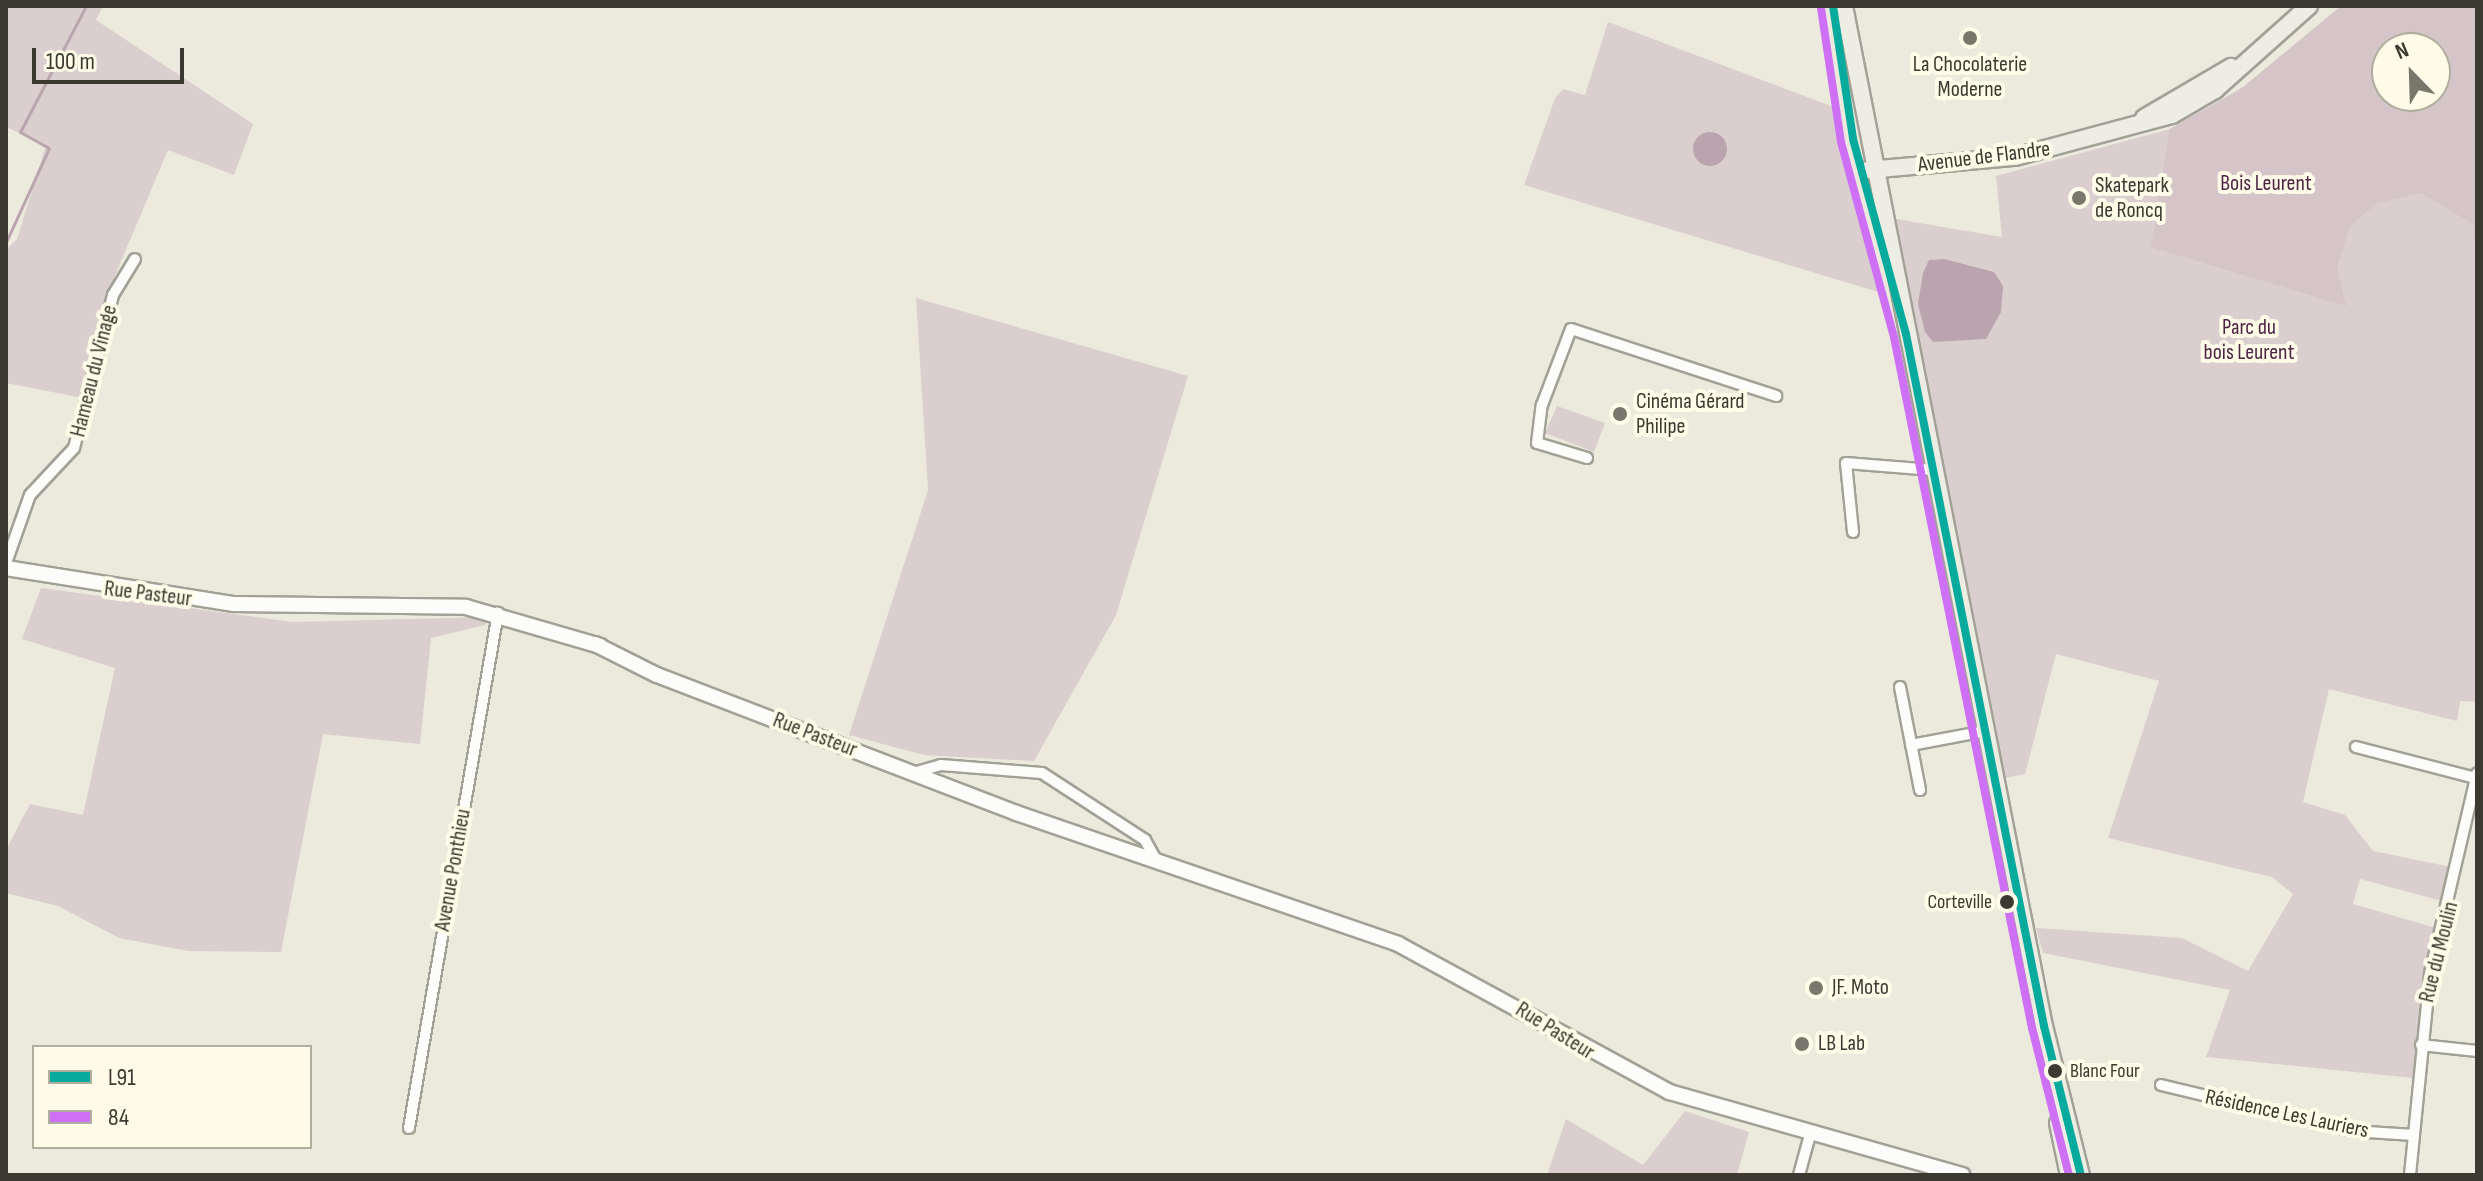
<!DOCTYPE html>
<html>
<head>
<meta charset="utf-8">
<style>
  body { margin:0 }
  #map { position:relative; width:2483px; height:1181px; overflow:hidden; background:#eceadc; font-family:"Sofia Sans Condensed",sans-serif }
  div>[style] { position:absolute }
  .green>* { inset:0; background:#dacecf }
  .forest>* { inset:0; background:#d5c4c8 }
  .water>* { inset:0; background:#baa5ae }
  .round { border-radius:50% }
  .stream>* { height:3px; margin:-1.5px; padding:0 1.5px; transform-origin:1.5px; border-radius:1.5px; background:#baa5ae }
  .roads { filter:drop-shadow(2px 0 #a2a196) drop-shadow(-2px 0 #a2a196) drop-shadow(0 2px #a2a196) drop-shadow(0 -2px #a2a196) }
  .street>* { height:10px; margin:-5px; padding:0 5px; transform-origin:5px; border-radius:5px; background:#fcfcfa }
  .secondary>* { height:14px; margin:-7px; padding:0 7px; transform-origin:7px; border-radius:7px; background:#fcfcfa }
  .primary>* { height:16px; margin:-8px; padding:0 8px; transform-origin:8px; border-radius:8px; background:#eeede3 }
  .bus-1>* { height:8px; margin:-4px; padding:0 4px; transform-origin:4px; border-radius:4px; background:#06ab9e }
  .bus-2>* { height:8px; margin:-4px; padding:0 4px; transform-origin:4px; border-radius:4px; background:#ce70f6 }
  .dots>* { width:22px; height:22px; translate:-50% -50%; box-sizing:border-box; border:4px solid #fefce8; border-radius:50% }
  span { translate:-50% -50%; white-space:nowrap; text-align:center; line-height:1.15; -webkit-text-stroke:8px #fefce8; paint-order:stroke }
  .bus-label { font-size:20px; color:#3b3930 }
  .right { translate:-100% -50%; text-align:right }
  .left { translate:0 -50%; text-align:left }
  .poi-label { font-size:22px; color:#3b3930 }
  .street-label { font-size:22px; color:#3b3930 }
  .park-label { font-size:22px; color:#4d2341 }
  .frame { position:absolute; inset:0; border:8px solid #3b3930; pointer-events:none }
  .legend { position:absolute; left:32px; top:1045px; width:280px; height:104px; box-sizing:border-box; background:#fefce8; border:2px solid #b0ae9e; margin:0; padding:10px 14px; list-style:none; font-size:24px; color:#3b3930 }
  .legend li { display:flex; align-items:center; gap:16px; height:40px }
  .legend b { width:40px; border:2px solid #b0ae9e }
  .north { position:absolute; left:2371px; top:32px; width:80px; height:80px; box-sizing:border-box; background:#fefce8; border:2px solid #b0ae9e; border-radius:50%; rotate:337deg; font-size:22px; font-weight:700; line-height:32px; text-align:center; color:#3b3930 }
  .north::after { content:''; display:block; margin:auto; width:28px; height:36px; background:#79776c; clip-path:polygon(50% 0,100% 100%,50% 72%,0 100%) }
  .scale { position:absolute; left:32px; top:48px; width:152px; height:36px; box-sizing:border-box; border:4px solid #3b3930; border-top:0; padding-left:10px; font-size:24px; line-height:28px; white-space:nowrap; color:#3b3930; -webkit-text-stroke:6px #fefce8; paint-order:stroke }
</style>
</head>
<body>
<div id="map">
  <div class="green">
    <div style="clip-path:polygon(6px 6px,103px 6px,96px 20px,253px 124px,234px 175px,168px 150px,114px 278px,83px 398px,6px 383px,6px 250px,17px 239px,46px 145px,6px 127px)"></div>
    <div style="clip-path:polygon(1608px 22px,1834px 107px,1885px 294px,1524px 185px,1555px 98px,1563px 89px,1585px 95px)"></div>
    <div style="clip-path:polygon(2322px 41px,2477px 183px,2477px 702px,2460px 701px,2457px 721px,2329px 689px,2303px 802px,2345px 815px,2373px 851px,2451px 867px,2442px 901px,2360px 879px,2353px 904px,2436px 928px,2413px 1078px,2206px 1057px,2230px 990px,2043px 953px,2036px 928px,2182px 938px,2248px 971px,2293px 894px,2272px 877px,2108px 838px,2159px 681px,2056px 654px,2025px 774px,2005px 778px,1896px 219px,2002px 237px,1996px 176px,2170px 129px)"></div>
    <div style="clip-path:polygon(916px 298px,1188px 376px,1116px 615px,1034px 761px,924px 755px,849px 735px,928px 490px)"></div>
    <div style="clip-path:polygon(1557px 406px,1605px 423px,1594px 452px,1545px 433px)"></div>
    <div style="clip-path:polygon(41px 588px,293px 622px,488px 617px,485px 625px,431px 638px,420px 744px,323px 734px,281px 952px,188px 951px,119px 938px,58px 906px,6px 893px,6px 850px,30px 804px,83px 815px,115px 668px,22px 639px)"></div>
    <div style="clip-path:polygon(1685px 1111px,1749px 1132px,1737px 1175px,1547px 1175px,1566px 1119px,1643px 1165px)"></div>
  </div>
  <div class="forest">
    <div style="clip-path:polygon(evenodd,2341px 6px,2476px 6px,2477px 257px,2473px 224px,2421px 193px,2377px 203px,2350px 226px,2337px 268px,2346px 306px,2151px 247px,2170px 129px,2237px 92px,2341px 6px,2387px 48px,2435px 48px,2435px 96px,2387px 96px,2387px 48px)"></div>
  </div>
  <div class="water">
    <div class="round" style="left:1693px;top:132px;width:34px;height:34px"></div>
    <div style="clip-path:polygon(1944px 259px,1994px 272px,2003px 286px,2001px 312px,1986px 339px,1933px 342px,1925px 332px,1918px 304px,1923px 273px,1929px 260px)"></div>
  </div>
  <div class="stream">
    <div style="left:6px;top:242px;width:103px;rotate:-65.4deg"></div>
    <div style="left:49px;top:148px;width:33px;rotate:-151deg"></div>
    <div style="left:20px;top:132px;width:142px;rotate:-62.4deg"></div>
  </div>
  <div class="roads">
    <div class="street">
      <div style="left:1587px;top:458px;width:52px;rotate:-163.3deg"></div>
      <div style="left:1537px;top:443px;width:38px;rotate:-83deg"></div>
      <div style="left:1542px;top:405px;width:81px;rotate:-69.1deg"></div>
      <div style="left:1571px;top:329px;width:216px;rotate:18.1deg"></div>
      <div style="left:1853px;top:532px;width:69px;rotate:-95.8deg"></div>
      <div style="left:1846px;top:463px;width:87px;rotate:4.6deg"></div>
      <div style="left:6px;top:563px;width:72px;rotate:-70.6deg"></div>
      <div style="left:30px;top:495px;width:64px;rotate:-46.9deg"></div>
      <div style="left:74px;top:448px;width:158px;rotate:-75.7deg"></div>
      <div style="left:113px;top:295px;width:42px;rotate:-58.6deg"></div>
      <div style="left:1900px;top:687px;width:105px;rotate:79deg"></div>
      <div style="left:1911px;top:745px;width:75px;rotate:-10.7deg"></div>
      <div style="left:2356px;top:747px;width:124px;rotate:14.5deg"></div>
      <div style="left:913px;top:773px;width:29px;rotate:-16deg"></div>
      <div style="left:941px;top:765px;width:101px;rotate:4.5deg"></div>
      <div style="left:1042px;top:773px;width:123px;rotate:33deg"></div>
      <div style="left:1145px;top:840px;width:25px;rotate:61deg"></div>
      <div style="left:2421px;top:1045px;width:56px;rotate:6.1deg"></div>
      <div style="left:2161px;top:1085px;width:196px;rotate:13.5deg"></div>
      <div style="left:2352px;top:1131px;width:62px;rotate:3.7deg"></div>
      <div style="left:409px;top:1128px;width:523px;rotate:-80.2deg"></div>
      <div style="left:1799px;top:1175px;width:46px;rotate:-74.7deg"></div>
      <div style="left:2410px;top:1175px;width:202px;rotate:-84.3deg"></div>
      <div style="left:2430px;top:974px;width:206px;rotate:-76.8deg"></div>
    </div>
    <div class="secondary">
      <div style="left:6px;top:568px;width:231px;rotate:9deg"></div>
      <div style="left:234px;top:604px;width:232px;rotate:0.7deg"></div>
      <div style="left:466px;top:607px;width:140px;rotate:16.2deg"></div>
      <div style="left:595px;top:644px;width:69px;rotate:26.6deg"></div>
      <div style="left:657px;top:675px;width:385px;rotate:21deg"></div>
      <div style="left:1016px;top:813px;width:404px;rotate:18.9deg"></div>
      <div style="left:1398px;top:944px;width:309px;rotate:28.6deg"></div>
      <div style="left:1669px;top:1092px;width:305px;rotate:15.8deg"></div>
    </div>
    <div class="primary">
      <div style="left:1844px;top:6px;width:1039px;rotate:78.91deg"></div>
      <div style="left:2044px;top:1026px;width:154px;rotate:76.1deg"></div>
      <div style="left:2144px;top:118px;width:101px;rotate:-30.4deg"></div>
      <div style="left:1868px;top:170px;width:148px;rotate:-5.1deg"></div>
      <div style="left:2015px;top:157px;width:163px;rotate:-15deg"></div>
      <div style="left:2172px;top:115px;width:50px;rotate:-30.2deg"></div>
      <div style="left:2215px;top:90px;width:126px;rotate:-41.8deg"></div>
      <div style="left:2058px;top:1123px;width:53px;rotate:78.1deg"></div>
    </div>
  </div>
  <div class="bus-1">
    <div style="left:1833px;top:6px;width:134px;rotate:81.4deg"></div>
    <div style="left:1853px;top:139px;width:202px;rotate:74.8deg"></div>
    <div style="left:1906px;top:334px;width:706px;rotate:78.72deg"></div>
    <div style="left:2044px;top:1026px;width:154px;rotate:76.1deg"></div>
  </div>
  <div class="bus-2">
    <div style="left:1821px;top:8px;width:135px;rotate:81.5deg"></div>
    <div style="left:1841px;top:142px;width:202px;rotate:74.8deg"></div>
    <div style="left:1894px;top:337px;width:705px;rotate:78.71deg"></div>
    <div style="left:2032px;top:1028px;width:152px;rotate:75.9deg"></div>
  </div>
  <div class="dots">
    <div style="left:1970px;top:38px;background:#79776c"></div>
    <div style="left:2079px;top:198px;background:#79776c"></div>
    <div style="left:1620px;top:414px;background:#79776c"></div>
    <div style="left:2007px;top:902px;background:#3b3930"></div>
    <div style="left:1816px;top:988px;background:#79776c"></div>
    <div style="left:1802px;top:1044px;background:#79776c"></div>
    <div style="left:2055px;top:1071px;background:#3b3930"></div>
  </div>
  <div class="bus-label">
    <span class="right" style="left:1992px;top:902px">Corteville</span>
    <span class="left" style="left:2070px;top:1071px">Blanc Four</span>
  </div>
  <div class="poi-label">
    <span style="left:1970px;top:77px">La Chocolaterie<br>Moderne</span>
    <span class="left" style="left:2095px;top:198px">Skatepark<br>de Roncq</span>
    <span class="left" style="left:1636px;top:414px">Cinéma Gérard<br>Philipe</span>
    <span class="left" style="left:1832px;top:988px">JF. Moto</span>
    <span class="left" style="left:1818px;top:1044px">LB Lab</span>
  </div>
  <div class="street-label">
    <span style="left:1984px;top:157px;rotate:-7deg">Avenue de Flandre</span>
    <span style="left:94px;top:371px;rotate:-76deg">Hameau du Vinage</span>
    <span style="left:148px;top:594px;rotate:7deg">Rue Pasteur</span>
    <span style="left:815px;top:735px;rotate:21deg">Rue Pasteur</span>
    <span style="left:453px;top:870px;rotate:-80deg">Avenue Ponthieu</span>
    <span style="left:2439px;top:952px;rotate:-76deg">Rue du Moulin</span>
    <span style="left:1555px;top:1031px;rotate:32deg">Rue Pasteur</span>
    <span style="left:2287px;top:1114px;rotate:12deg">Résidence Les Lauriers</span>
  </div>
  <div class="park-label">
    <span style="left:2266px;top:184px">Bois Leurent</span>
    <span style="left:2249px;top:340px">Parc du<br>bois Leurent</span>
  </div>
  <div class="frame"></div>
  <ul class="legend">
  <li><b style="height:10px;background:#06ab9e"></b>L91</li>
  <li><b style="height:10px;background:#ce70f6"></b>84</li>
  </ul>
  <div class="north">N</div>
  <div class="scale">100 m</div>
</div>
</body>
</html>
